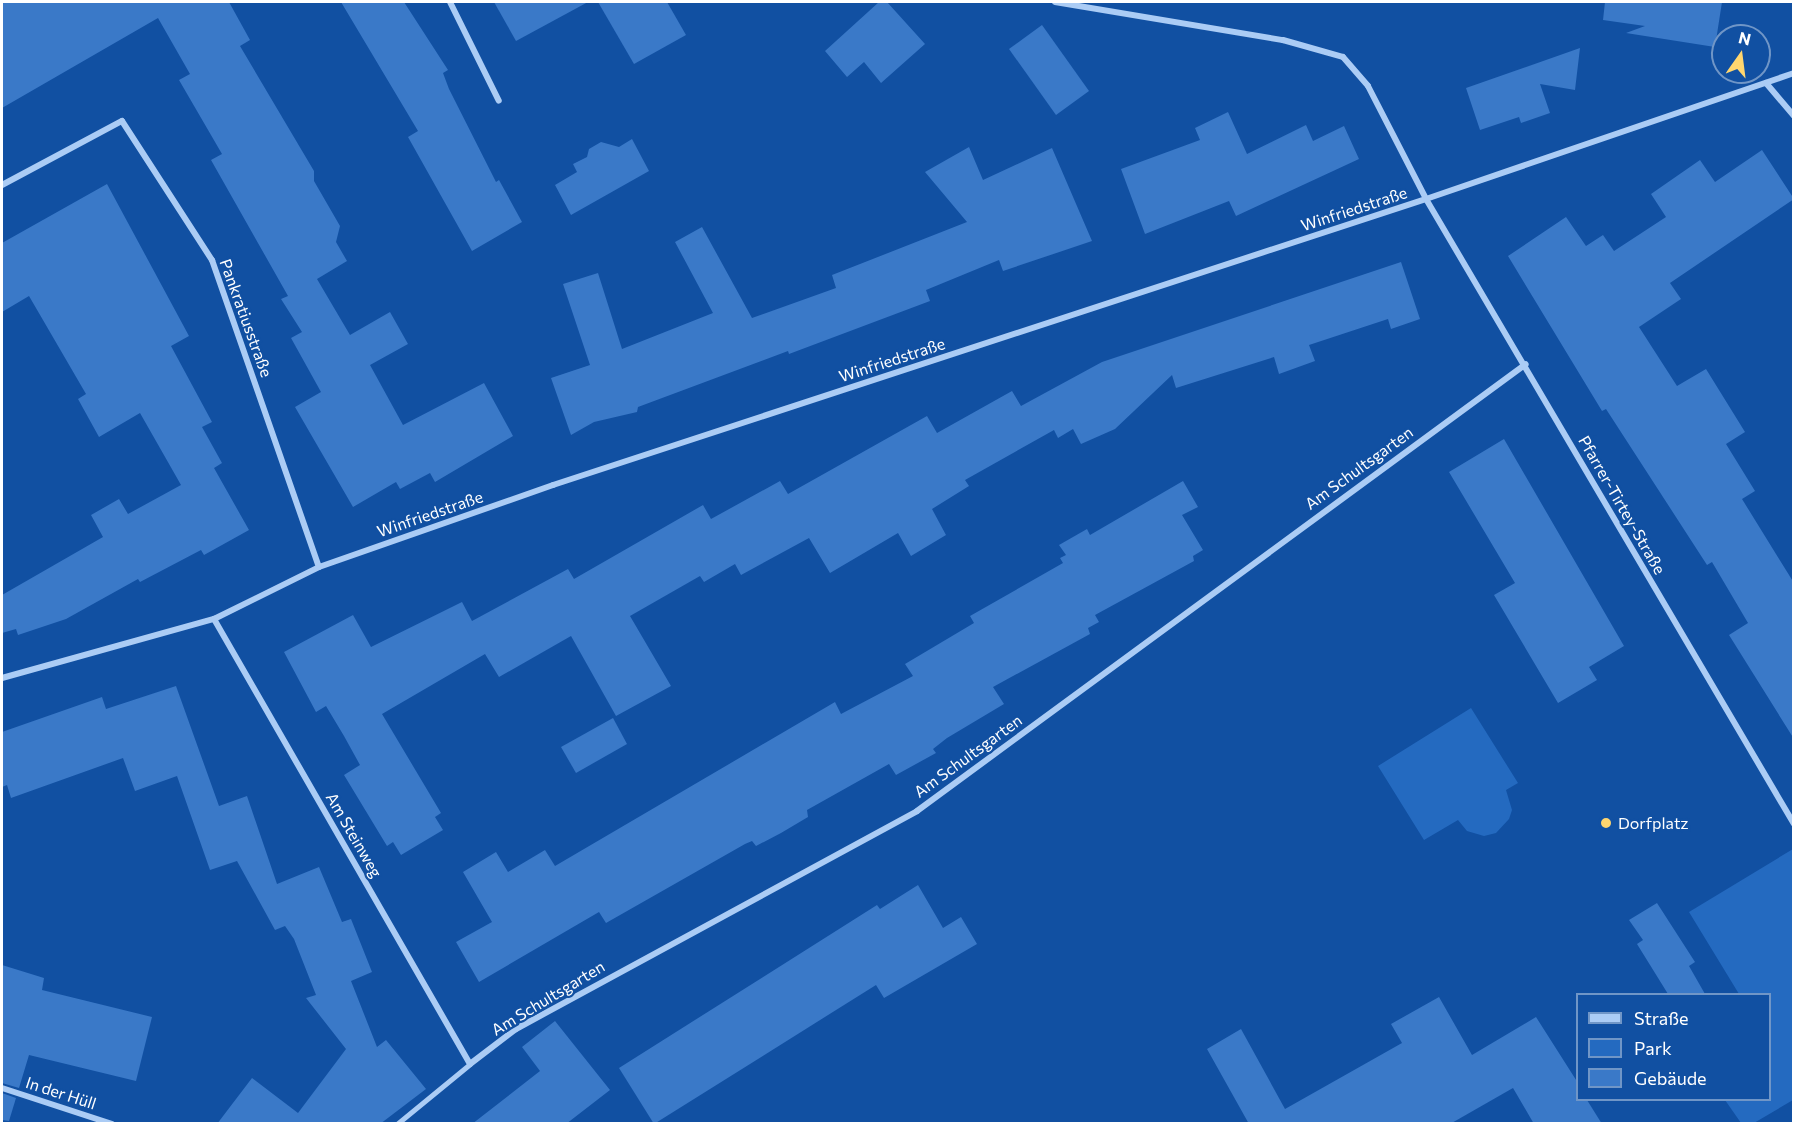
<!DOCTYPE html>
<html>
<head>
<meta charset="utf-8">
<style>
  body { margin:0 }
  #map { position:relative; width:1795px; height:1125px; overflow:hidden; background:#1150a2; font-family:Commissioner,sans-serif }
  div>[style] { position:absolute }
  .green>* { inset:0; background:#246ac0 }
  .building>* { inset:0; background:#3a79c8 }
  .service>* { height:4.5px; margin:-2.25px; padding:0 2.25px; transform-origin:2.25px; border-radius:2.25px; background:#abccf5 }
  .minor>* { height:6px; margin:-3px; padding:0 3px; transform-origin:3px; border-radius:3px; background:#abccf5 }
  .dots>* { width:16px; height:16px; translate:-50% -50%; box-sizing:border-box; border:3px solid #1150a2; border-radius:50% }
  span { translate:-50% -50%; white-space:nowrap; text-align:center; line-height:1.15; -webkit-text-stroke:4.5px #1150a2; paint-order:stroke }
  .street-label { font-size:16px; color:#fff }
  .poi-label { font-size:16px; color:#fff }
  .left { translate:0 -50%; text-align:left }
  .frame { position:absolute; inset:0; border:3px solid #fff; pointer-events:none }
  .legend { position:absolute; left:1576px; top:993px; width:195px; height:108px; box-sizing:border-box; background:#1150a2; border:2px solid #7096c7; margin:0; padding:8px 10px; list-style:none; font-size:18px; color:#fff }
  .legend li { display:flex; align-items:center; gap:12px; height:30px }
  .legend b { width:30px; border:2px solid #7096c7 }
  .north { position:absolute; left:1711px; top:24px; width:60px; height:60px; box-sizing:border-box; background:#1150a2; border:2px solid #7096c7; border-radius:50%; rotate:14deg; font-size:16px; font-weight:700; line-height:24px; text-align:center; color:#fff }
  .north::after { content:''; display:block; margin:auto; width:21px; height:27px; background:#ffd66f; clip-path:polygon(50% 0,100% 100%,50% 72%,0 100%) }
</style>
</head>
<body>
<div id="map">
  <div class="green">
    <div style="clip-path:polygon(1471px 708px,1518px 783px,1506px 790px,1512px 810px,1509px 819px,1496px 833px,1484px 836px,1467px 831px,1458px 820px,1424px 840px,1378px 766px)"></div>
    <div style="clip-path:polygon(1793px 849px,1793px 1100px,1754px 1123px,1741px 1123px,1725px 1100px,1770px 1100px,1770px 994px,1739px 994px,1689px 912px)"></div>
  </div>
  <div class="building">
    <div style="clip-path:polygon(2px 2px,229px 2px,250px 40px,240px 46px,314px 171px,314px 181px,340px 226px,336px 242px,347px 261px,317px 279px,350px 335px,390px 312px,408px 344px,370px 365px,403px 425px,484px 383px,513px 436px,435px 482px,430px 473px,400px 489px,396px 482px,353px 507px,295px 407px,321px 392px,291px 338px,302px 332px,281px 299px,288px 296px,211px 160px,222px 154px,179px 80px,190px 74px,158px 18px,2px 108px)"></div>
    <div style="clip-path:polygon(341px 2px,404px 2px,448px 70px,443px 73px,449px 89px,496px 182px,499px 180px,522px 222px,472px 251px,408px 137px,418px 131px)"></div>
    <div style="clip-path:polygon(494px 2px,588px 2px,516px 41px)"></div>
    <div style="clip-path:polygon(598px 2px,667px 2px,686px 35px,634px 64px)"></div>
    <div style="clip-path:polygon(879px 2px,887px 2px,925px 44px,881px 83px,864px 62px,847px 77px,825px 51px)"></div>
    <div style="clip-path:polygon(1605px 2px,1722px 2px,1715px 47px,1626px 33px,1645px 26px,1603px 20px)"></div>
    <div style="clip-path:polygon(1042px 25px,1089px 91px,1056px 115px,1009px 49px)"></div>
    <div style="clip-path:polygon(1580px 48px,1575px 90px,1540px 84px,1550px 113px,1521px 123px,1519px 117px,1480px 130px,1466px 88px)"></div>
    <div style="clip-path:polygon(1228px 112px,1247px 154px,1306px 125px,1313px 141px,1344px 126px,1359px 159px,1236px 216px,1229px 201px,1145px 234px,1121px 169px,1200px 140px,1195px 128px)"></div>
    <div style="clip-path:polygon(632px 139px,649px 171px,571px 215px,555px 185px,577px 172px,573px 164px,587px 157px,589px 149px,601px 142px,619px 147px)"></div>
    <div style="clip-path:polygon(969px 147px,983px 180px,1052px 148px,1092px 241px,1003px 271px,999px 260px,926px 290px,930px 301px,789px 354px,788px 351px,638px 407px,637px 412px,594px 422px,571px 435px,551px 378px,590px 365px,563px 284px,598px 273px,622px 349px,713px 313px,675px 242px,702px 227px,752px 318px,836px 288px,832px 275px,967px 222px,925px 172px)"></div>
    <div style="clip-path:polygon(1762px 150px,1794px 199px,1670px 283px,1681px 299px,1639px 327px,1677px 386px,1706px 369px,1745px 432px,1726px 444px,1755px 491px,1742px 499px,1794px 583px,1794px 739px,1729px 635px,1748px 623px,1712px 562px,1707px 565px,1606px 409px,1602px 411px,1508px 256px,1566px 217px,1586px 246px,1603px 235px,1614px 251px,1666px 217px,1651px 194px,1700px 160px,1715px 182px)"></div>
    <div style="clip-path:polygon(107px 184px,189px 336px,171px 346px,212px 422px,202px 427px,222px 463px,214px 468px,249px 530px,204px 555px,201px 550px,140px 582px,138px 579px,66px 619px,18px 635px,16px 629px,2px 633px,2px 595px,103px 537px,91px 515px,119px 499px,128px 514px,181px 485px,140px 413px,99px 437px,78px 399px,86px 394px,29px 296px,2px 312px,2px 243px)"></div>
    <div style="clip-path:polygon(1401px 262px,1420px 319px,1391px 329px,1388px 319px,1309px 345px,1315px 361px,1279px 374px,1274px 357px,1176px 388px,1172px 375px,1115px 429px,1081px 444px,1073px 429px,1058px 438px,1054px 430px,965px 480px,969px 486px,932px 509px,946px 535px,911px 556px,898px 533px,830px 573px,809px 538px,741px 575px,735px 564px,704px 582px,700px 576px,630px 616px,671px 686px,616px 716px,571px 636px,499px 677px,485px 654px,382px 714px,441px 813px,435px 817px,443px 830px,401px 855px,393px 842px,387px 846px,344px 775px,360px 765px,344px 736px,326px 706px,316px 712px,284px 652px,353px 615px,371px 647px,462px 602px,472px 621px,568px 569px,574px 579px,703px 505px,711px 519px,780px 481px,788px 494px,927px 416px,937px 433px,1012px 391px,1021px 406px,1102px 362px)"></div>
    <div style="clip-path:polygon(1504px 439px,1624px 646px,1589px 667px,1597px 680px,1558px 703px,1494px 595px,1515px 583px,1449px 472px)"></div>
    <div style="clip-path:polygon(1183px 481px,1198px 507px,1182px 515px,1203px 550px,1193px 556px,1194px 561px,1095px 615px,1099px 622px,1088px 628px,1090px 634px,993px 687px,1004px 704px,947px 738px,933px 749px,936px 753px,896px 775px,889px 764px,807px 810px,808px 817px,781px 833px,756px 846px,752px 841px,745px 844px,606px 923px,599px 912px,479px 982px,456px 942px,492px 922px,463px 872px,496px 852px,508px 872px,545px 850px,555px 866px,835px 702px,841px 714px,913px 676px,905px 664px,974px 623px,970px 616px,1063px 563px,1060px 558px,1066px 555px,1059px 545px,1087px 529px,1090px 535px)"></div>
    <div style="clip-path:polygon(176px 686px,219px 806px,247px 796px,277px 884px,319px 867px,342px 922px,351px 919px,372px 972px,351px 981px,377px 1047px,386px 1040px,426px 1089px,380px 1124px,217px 1124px,252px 1078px,298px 1113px,346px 1049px,306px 998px,316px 995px,294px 939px,285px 926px,275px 930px,237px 861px,210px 870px,177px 776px,135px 791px,123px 758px,11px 798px,7px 785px,2px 787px,2px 732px,102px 697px,106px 709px)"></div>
    <div style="clip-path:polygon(613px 718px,627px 744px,576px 773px,561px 747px)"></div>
    <div style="clip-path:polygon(918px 885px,943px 928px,961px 917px,977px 944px,884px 998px,876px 985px,654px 1124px,619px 1068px,877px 905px,880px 909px)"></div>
    <div style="clip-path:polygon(1657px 903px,1695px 962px,1689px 966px,1705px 994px,1668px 994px,1637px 944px,1643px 940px,1629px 920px)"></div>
    <div style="clip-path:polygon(2px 965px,44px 978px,42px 990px,152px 1017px,136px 1081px,29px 1055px,19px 1088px,2px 1083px)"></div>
    <div style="clip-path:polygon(1439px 997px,1472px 1055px,1536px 1017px,1578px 1083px,1578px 1100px,1587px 1100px,1602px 1124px,1534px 1124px,1513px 1088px,1450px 1124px,1249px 1124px,1207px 1049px,1241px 1029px,1285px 1109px,1402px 1043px,1391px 1024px)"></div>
    <div style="clip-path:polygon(555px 1021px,610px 1090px,566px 1124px,472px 1124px,540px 1071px,522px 1047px)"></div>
    <div style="clip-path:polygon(2px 1093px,16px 1098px,9px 1121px,2px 1120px)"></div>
  </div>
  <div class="service">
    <div style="left:397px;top:1124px;width:94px;rotate:-39.4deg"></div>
  </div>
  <div class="minor">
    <div style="left:450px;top:2px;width:110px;rotate:63.7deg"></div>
    <div style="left:1055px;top:2px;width:231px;rotate:9.5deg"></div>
    <div style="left:1283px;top:40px;width:62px;rotate:15.8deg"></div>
    <div style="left:1343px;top:57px;width:38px;rotate:49deg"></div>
    <div style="left:1368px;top:86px;width:127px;rotate:62.8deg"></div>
    <div style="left:1426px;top:199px;width:725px;rotate:59.51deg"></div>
    <div style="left:1766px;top:83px;width:43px;rotate:49.7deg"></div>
    <div style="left:2px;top:185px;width:136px;rotate:-28.1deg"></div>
    <div style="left:122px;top:121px;width:166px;rotate:57.1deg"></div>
    <div style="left:212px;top:260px;width:325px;rotate:70.8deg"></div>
    <div style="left:214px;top:619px;width:513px;rotate:60.09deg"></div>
    <div style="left:470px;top:1064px;width:58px;rotate:-37.3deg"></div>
    <div style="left:516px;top:1029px;width:456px;rotate:-28.5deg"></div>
    <div style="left:917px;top:811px;width:755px;rotate:-36.28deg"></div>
    <div style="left:2px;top:678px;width:220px;rotate:-15.6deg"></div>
    <div style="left:214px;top:619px;width:117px;rotate:-26.3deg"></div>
    <div style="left:319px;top:567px;width:248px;rotate:-19.3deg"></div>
    <div style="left:553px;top:485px;width:919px;rotate:-18.14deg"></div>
    <div style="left:1426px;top:199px;width:389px;rotate:-18.9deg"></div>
    <div style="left:2px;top:1088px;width:116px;rotate:18.1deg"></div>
  </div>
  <div class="dots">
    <div style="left:1606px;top:823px;background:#ffd66f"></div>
  </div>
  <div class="street-label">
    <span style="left:1354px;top:209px;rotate:-18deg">Winfriedstraße</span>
    <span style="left:246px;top:318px;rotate:70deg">Pankratiusstraße</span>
    <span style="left:892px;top:360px;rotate:-18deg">Winfriedstraße</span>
    <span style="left:1359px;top:468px;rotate:-36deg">Am Schultsgarten</span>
    <span style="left:1622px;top:505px;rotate:60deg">Pfarrer-Tirtey-Straße</span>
    <span style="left:430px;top:514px;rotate:-19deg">Winfriedstraße</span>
    <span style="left:968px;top:756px;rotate:-36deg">Am Schultsgarten</span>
    <span style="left:354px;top:835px;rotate:60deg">Am Steinweg</span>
    <span style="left:548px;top:998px;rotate:-31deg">Am Schultsgarten</span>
    <span style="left:61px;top:1093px;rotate:18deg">In der Hüll</span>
  </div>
  <div class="poi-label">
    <span class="left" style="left:1618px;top:823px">Dorfplatz</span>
  </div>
  <div class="frame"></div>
  <ul class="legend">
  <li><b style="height:8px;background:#abccf5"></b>Straße</li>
  <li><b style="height:16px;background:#246ac0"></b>Park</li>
  <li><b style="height:16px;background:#3a79c8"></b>Gebäude</li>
  </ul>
  <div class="north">N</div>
</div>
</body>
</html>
